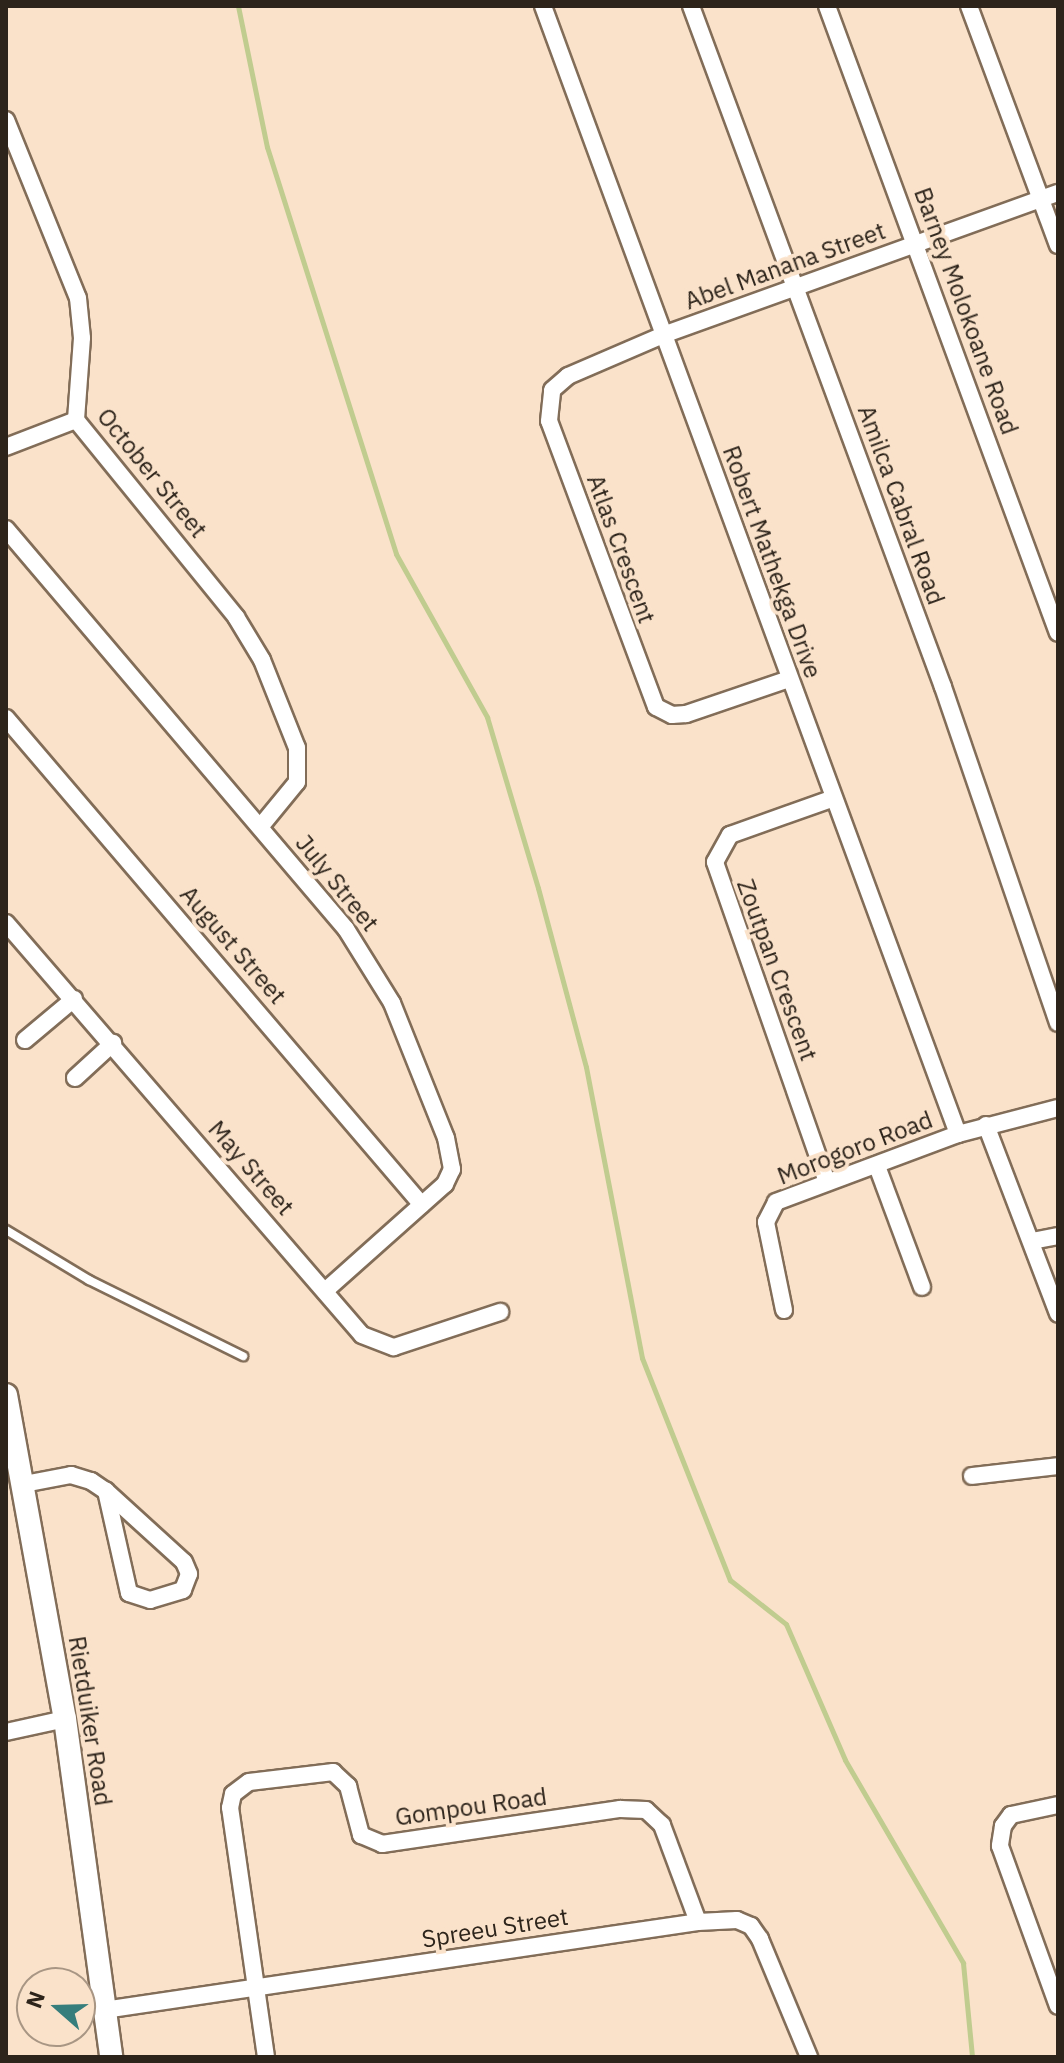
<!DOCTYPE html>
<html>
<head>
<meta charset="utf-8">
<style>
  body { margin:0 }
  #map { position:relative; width:1064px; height:2063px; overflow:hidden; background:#fae2ca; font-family:"IBM Plex Sans",sans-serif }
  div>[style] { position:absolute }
  .stream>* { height:5px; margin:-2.5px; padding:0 2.5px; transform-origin:2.5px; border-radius:2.5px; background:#c0cc8f }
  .roads { filter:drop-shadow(2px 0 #826d58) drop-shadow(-2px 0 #826d58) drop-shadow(0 2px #826d58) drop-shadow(0 -2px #826d58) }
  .service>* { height:8px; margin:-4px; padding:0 4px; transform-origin:4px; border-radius:4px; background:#fff }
  .minor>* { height:16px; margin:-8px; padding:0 8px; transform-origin:8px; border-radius:8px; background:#fff }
  .tertiary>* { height:22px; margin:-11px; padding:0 11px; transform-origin:11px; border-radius:11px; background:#fff }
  span { translate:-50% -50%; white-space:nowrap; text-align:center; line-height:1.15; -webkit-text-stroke:8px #fae2ca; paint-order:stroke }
  .street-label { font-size:24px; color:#2d241b }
  .frame { position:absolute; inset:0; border:8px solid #2d241b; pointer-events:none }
  .north { position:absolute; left:16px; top:1967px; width:80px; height:80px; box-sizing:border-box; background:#fae2ca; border:2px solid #a89684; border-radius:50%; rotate:290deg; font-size:22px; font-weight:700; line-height:32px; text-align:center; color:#2d241b }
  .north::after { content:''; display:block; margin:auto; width:28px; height:36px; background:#367e7c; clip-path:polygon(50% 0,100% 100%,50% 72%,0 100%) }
</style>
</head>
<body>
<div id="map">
  <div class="stream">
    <div style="left:238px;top:6px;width:144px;rotate:78.4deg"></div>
    <div style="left:267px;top:147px;width:427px;rotate:72.4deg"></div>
    <div style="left:396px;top:554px;width:187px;rotate:60.8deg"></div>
    <div style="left:487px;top:717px;width:178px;rotate:73.4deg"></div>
    <div style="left:538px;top:888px;width:185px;rotate:75deg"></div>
    <div style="left:586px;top:1067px;width:296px;rotate:79.1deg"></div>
    <div style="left:642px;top:1358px;width:239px;rotate:68.4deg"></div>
    <div style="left:730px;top:1580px;width:71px;rotate:38.2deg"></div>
    <div style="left:786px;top:1624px;width:148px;rotate:66.5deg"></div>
    <div style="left:845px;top:1760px;width:235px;rotate:59.8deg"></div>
    <div style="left:963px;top:1963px;width:94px;rotate:84.5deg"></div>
  </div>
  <div class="roads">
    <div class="service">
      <div style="left:6px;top:1230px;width:97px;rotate:31.1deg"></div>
      <div style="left:89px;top:1280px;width:172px;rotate:26.3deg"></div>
    </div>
    <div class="minor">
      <div style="left:543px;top:6px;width:1202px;rotate:69.8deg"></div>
      <div style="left:691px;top:6px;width:726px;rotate:69.69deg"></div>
      <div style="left:943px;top:687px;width:355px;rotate:71.1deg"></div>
      <div style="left:827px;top:6px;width:668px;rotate:69.78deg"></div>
      <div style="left:969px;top:6px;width:255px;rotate:69.6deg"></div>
      <div style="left:6px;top:120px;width:192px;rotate:68deg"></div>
      <div style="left:78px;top:298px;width:40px;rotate:84.3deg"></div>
      <div style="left:82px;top:338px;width:82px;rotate:94.2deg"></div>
      <div style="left:76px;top:420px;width:254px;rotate:50.9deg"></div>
      <div style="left:236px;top:617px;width:50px;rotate:58.8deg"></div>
      <div style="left:262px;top:660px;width:95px;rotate:68.3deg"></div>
      <div style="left:297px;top:748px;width:34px;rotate:90deg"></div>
      <div style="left:297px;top:782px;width:58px;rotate:129.4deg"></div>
      <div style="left:6px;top:447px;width:75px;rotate:-21.1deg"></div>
      <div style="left:6px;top:529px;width:525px;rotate:49.64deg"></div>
      <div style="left:346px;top:929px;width:87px;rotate:58.1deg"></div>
      <div style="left:392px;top:1003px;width:145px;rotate:68.2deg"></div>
      <div style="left:446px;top:1138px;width:32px;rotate:79deg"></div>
      <div style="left:452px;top:1169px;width:17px;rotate:115deg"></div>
      <div style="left:445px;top:1184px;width:161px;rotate:138.3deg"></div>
      <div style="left:789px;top:679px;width:109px;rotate:161.2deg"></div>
      <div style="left:686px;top:714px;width:14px;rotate:176deg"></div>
      <div style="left:672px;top:715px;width:18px;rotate:-153deg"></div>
      <div style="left:656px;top:707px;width:305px;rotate:-110.5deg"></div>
      <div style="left:549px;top:421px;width:31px;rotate:-84deg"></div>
      <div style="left:552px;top:390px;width:21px;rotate:-41deg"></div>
      <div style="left:568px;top:376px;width:103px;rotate:-23.3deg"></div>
      <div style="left:663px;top:335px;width:420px;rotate:-19.8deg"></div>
      <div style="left:6px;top:718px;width:640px;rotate:49.5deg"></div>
      <div style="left:6px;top:923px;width:544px;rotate:49.17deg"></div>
      <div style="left:362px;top:1335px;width:34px;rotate:21deg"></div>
      <div style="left:394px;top:1347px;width:112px;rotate:-18.3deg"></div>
      <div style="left:25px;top:1040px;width:64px;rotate:-39.9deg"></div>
      <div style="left:75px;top:1078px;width:52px;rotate:-42.6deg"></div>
      <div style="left:986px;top:1125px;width:202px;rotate:69.1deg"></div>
      <div style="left:877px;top:1166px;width:129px;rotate:69.6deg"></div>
      <div style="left:827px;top:1182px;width:339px;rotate:-109.3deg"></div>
      <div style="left:715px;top:862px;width:31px;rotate:-61deg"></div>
      <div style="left:730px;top:835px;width:110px;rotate:-19.6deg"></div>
      <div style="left:1032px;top:1241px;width:26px;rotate:-11deg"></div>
      <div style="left:784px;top:1310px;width:90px;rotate:-101.6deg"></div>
      <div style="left:766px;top:1222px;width:22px;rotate:-63deg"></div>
      <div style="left:776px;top:1202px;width:194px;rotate:-20.5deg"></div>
      <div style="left:958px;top:1134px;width:103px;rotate:-14.6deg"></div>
      <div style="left:972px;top:1476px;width:87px;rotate:-6.6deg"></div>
      <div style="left:24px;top:1484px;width:48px;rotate:-10.8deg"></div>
      <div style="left:71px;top:1475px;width:21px;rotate:17deg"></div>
      <div style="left:91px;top:1481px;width:18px;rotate:34deg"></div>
      <div style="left:106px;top:1491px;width:105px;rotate:42.3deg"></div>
      <div style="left:184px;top:1562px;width:13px;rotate:67deg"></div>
      <div style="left:189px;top:1574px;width:17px;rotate:111deg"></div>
      <div style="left:183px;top:1590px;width:34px;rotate:163deg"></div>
      <div style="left:150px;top:1600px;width:22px;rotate:-162deg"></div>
      <div style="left:129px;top:1593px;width:105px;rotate:-102.7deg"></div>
      <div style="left:6px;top:1732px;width:60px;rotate:-12.4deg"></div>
      <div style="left:1058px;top:1805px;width:48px;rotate:168deg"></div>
      <div style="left:1011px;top:1815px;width:14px;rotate:126deg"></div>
      <div style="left:1003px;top:1826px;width:20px;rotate:99deg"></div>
      <div style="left:1000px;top:1846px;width:170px;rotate:70.1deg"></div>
      <div style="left:104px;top:2010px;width:600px;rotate:-8.43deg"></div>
      <div style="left:698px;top:1922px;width:39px;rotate:-3deg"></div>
      <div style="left:737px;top:1920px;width:15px;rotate:23deg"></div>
      <div style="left:751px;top:1926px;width:16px;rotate:55deg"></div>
      <div style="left:760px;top:1939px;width:128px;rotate:67.4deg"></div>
      <div style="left:266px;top:2057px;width:252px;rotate:-98.2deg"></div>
      <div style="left:230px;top:1808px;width:14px;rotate:-78deg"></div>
      <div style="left:233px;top:1794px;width:20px;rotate:-37deg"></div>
      <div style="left:249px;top:1782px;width:85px;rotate:-6.8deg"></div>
      <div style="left:333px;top:1772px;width:21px;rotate:43deg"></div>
      <div style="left:348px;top:1786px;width:51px;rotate:75.1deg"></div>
      <div style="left:361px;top:1835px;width:23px;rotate:23deg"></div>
      <div style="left:382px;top:1844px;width:241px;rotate:-8.4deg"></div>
      <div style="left:620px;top:1809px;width:26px;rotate:2deg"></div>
      <div style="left:646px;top:1810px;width:22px;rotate:43deg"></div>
      <div style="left:662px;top:1825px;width:103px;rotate:69.6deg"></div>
    </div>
    <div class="tertiary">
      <div style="left:6px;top:1395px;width:329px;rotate:79.7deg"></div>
      <div style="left:65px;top:1719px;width:341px;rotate:82.2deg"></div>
    </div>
  </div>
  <div class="street-label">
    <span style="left:785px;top:266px;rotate:-20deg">Abel Manana Street</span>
    <span style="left:966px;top:311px;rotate:70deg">Barney Molokoane Road</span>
    <span style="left:152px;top:473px;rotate:51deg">October Street</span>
    <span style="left:901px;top:505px;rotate:70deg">Amilca Cabral Road</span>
    <span style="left:621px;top:549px;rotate:70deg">Atlas Crescent</span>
    <span style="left:772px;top:562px;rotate:70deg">Robert Mathekga Drive</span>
    <span style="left:337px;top:883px;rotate:51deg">July Street</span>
    <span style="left:233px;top:945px;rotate:49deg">August Street</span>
    <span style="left:777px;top:970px;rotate:70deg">Zoutpan Crescent</span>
    <span style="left:855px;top:1148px;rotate:-21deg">Morogoro Road</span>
    <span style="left:251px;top:1168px;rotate:49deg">May Street</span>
    <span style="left:90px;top:1721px;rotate:81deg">Rietduiker Road</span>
    <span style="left:471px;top:1807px;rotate:-8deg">Gompou Road</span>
    <span style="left:495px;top:1928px;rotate:-9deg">Spreeu Street</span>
  </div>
  <div class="frame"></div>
  <div class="north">N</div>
</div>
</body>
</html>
